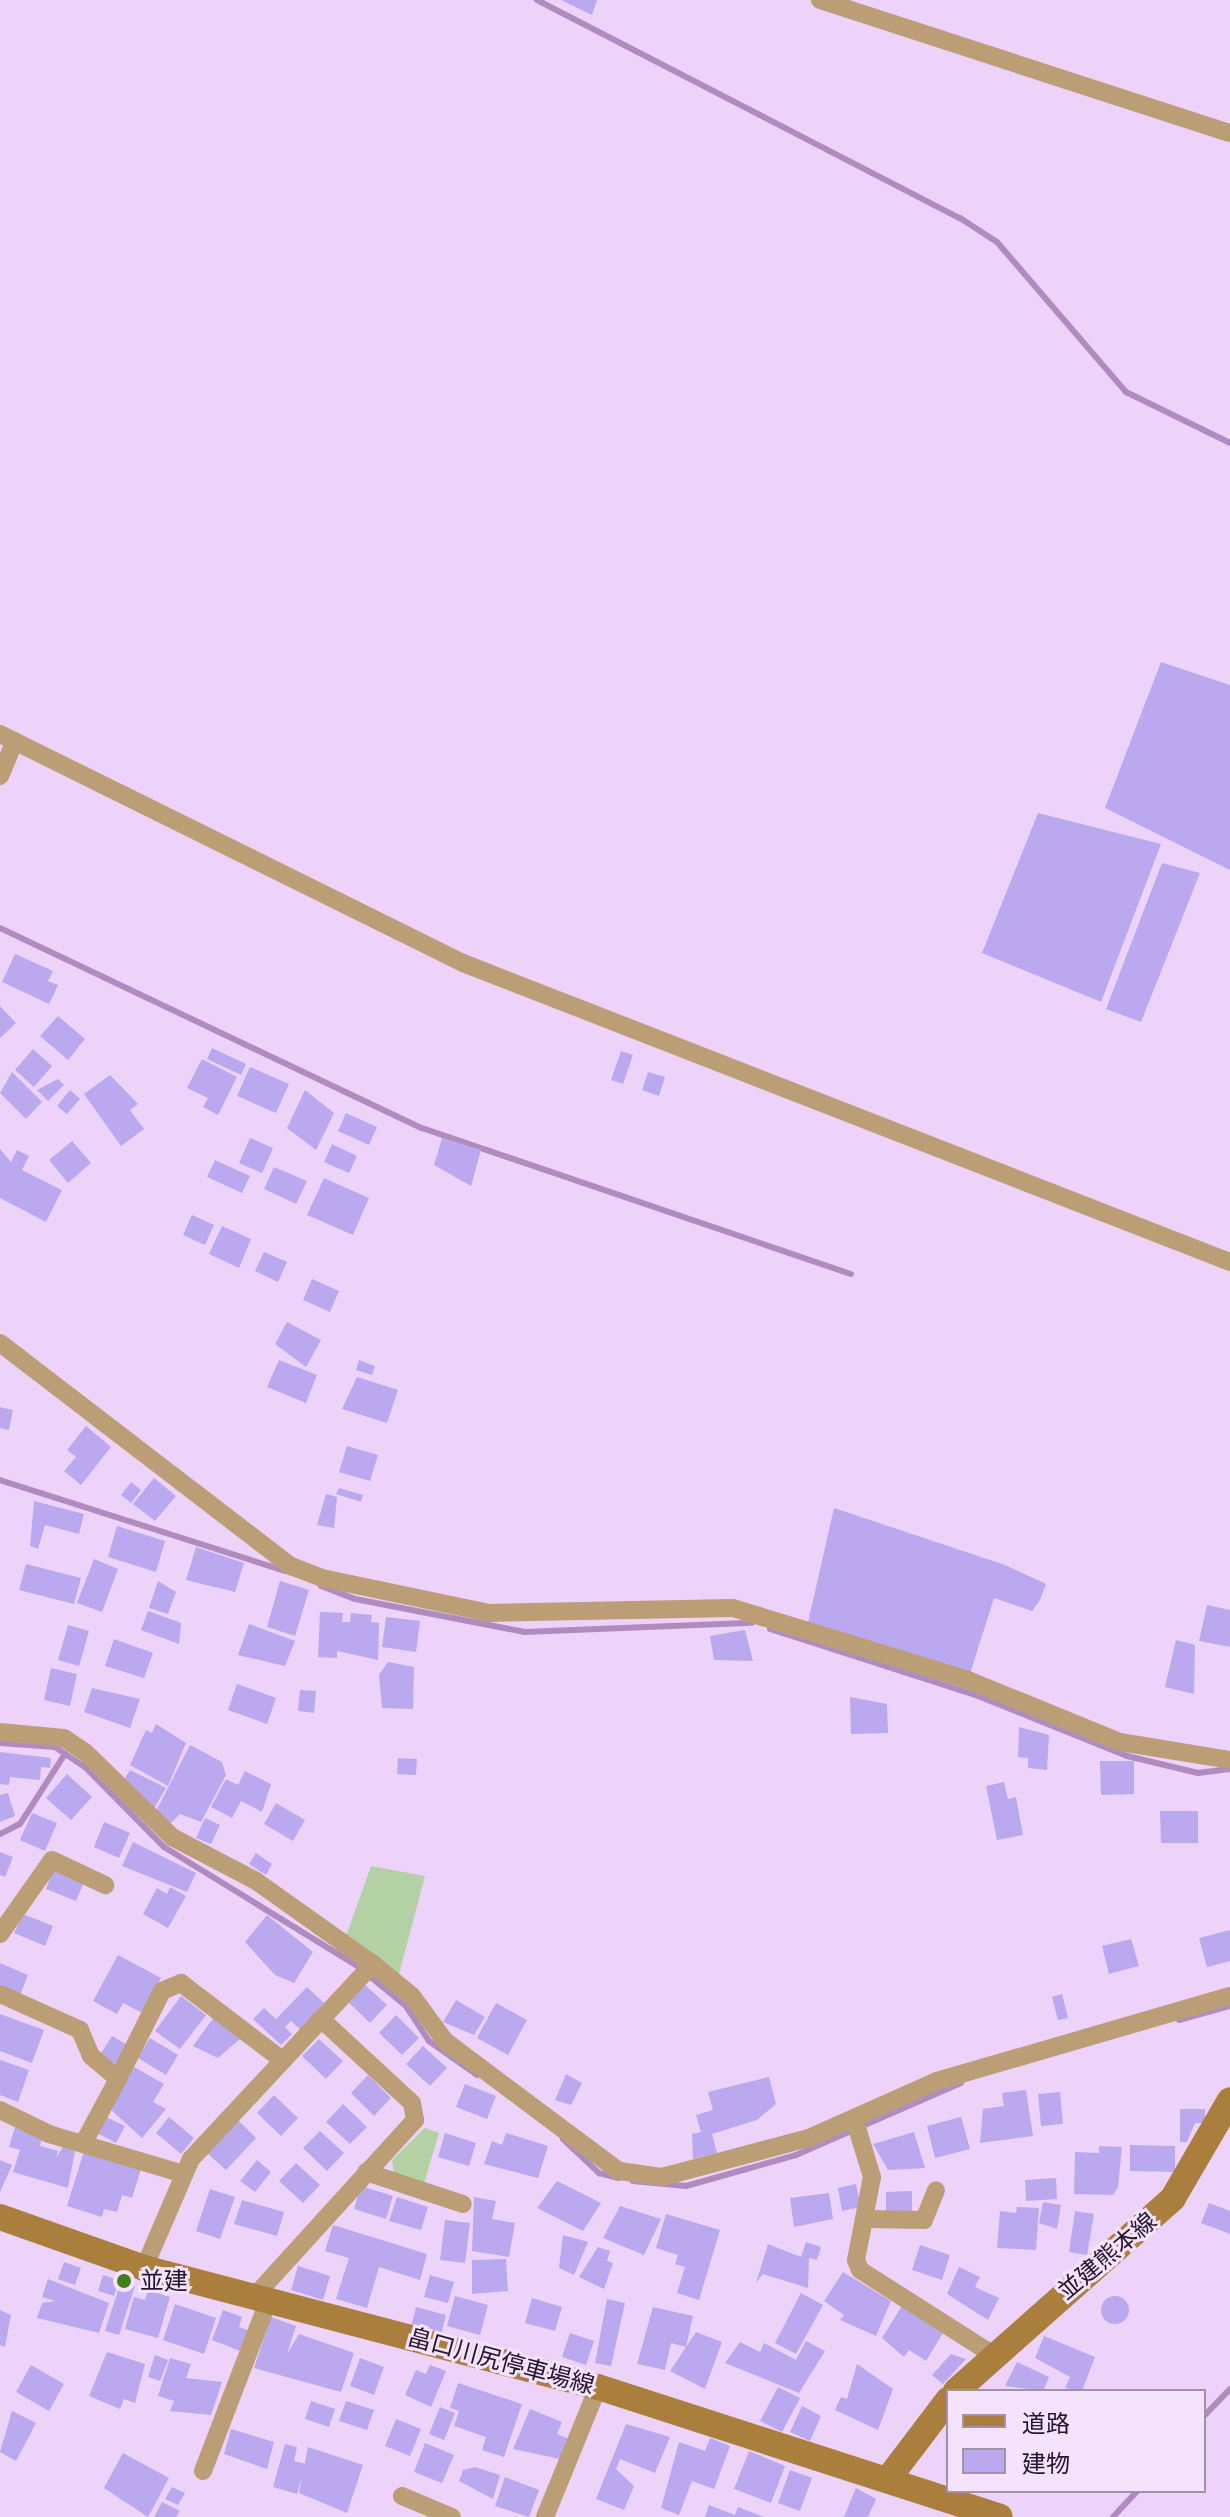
<!DOCTYPE html>
<html>
<head>
<meta charset="utf-8">
<style>
  body { margin:0 }
  #map { position:relative; width:1230px; height:2517px; overflow:hidden; background:#edd2f9; font-family:"IBM Plex Sans","Noto Sans JP",sans-serif }
  div>[style] { position:absolute }
  .green>* { inset:0; background:#b4d1a6 }
  .stream>* { height:6px; margin:-3px; padding:0 3px; transform-origin:3px; border-radius:3px; background:#b08bc0 }
  .building>* { inset:0; background:#baa9ee }
  .round { border-radius:50% }
  .street>* { height:18px; margin:-9px; padding:0 9px; transform-origin:9px; border-radius:9px; background:#bc9e76 }
  .secondary>* { height:26px; margin:-13px; padding:0 13px; transform-origin:13px; border-radius:13px; background:#aa7e3d }
  .dots>* { width:22px; height:22px; translate:-50% -50%; box-sizing:border-box; border:4px solid #f5e3fd; border-radius:50% }
  span { translate:-50% -50%; white-space:nowrap; text-align:center; line-height:1.15; -webkit-text-stroke:6px #f5e3fd; paint-order:stroke }
  .street-label { font-size:24px; color:#26162d }
  .poi-label { font-size:24px; color:#26162d }
  .left { translate:0 -50%; text-align:left }
  .legend { position:absolute; left:946px; top:2389px; width:260px; height:104px; box-sizing:border-box; background:#f5e3fd; border:2px solid #a291aa; margin:0; padding:10px 14px; list-style:none; font-size:24px; color:#26162d }
  .legend li { display:flex; align-items:center; gap:16px; height:40px }
  .legend b { width:40px; border:2px solid #a291aa }
</style>
</head>
<body>
<div id="map">
  <div class="green">
    <div style="clip-path:polygon(371px 1866px,425px 1876px,398px 1978px,345px 1939px)"></div>
    <div style="clip-path:polygon(425px 2128px,439px 2133px,424px 2183px,394px 2172px,392px 2160px)"></div>
  </div>
  <div class="stream">
    <div style="left:537px;top:0;width:476px;rotate:27.3deg"></div>
    <div style="left:960px;top:218px;width:44px;rotate:33deg"></div>
    <div style="left:997px;top:242px;width:198px;rotate:49.3deg"></div>
    <div style="left:1126px;top:392px;width:116px;rotate:26.1deg"></div>
    <div style="left:0;top:928px;width:467px;rotate:25.4deg"></div>
    <div style="left:422px;top:1128px;width:453px;rotate:18.8deg"></div>
    <div style="left:0;top:1480px;width:299px;rotate:17.7deg"></div>
    <div style="left:321px;top:1586px;width:36px;rotate:21deg"></div>
    <div style="left:355px;top:1599px;width:172px;rotate:11deg"></div>
    <div style="left:524px;top:1632px;width:228px;rotate:-2.3deg"></div>
    <div style="left:770px;top:1629px;width:213px;rotate:17.8deg"></div>
    <div style="left:973px;top:1694px;width:166px;rotate:21.9deg"></div>
    <div style="left:1127px;top:1756px;width:73px;rotate:13.5deg"></div>
    <div style="left:1198px;top:1773px;width:32px;rotate:-7deg"></div>
    <div style="left:0;top:1743px;width:55px;rotate:4.2deg"></div>
    <div style="left:55px;top:1747px;width:36px;rotate:34deg"></div>
    <div style="left:85px;top:1767px;width:112px;rotate:45.4deg"></div>
    <div style="left:164px;top:1847px;width:225px;rotate:31.6deg"></div>
    <div style="left:356px;top:1965px;width:65px;rotate:39.4deg"></div>
    <div style="left:406px;top:2006px;width:42px;rotate:56.7deg"></div>
    <div style="left:429px;top:2041px;width:59px;rotate:35.3deg"></div>
    <div style="left:0;top:1834px;width:22px;rotate:-27deg"></div>
    <div style="left:20px;top:1824px;width:83px;rotate:-57.3deg"></div>
    <div style="left:1179px;top:2020px;width:53px;rotate:-15.4deg"></div>
    <div style="left:563px;top:2139px;width:50px;rotate:43.4deg"></div>
    <div style="left:599px;top:2173px;width:20px;rotate:15deg"></div>
    <div style="left:633px;top:2181px;width:53px;rotate:5.4deg"></div>
    <div style="left:686px;top:2186px;width:114px;rotate:-15.7deg"></div>
    <div style="left:796px;top:2155px;width:180px;rotate:-23.6deg"></div>
    <div style="left:1204px;top:2416px;width:37px;rotate:-46deg"></div>
    <div style="left:1113px;top:2517px;width:35px;rotate:-47deg"></div>
  </div>
  <div class="building">
    <div style="clip-path:polygon(561px 0,597px 0,592px 15px)"></div>
    <div style="clip-path:polygon(1161px 662px,1230px 685px,1230px 870px,1105px 808px)"></div>
    <div style="clip-path:polygon(1038px 813px,1161px 844px,1101px 1002px,982px 953px)"></div>
    <div style="clip-path:polygon(1162px 863px,1200px 873px,1141px 1022px,1106px 1009px)"></div>
    <div style="clip-path:polygon(15px 954px,53px 971px,48px 981px,58px 985px,49px 1004px,2px 982px)"></div>
    <div style="clip-path:polygon(0 1006px,16px 1023px,0 1038px)"></div>
    <div style="clip-path:polygon(58px 1016px,85px 1039px,68px 1060px,40px 1036px)"></div>
    <div style="clip-path:polygon(212px 1048px,246px 1064px,241px 1075px,207px 1059px)"></div>
    <div style="clip-path:polygon(33px 1049px,52px 1066px,34px 1087px,15px 1070px)"></div>
    <div style="clip-path:polygon(621px 1051px,633px 1055px,623px 1084px,611px 1080px)"></div>
    <div style="clip-path:polygon(202px 1059px,237px 1077px,218px 1115px,203px 1107px,208px 1098px,187px 1088px)"></div>
    <div style="clip-path:polygon(250px 1067px,289px 1084px,276px 1113px,237px 1096px)"></div>
    <div style="clip-path:polygon(12px 1072px,42px 1102px,26px 1119px,0 1093px)"></div>
    <div style="clip-path:polygon(648px 1072px,665px 1077px,659px 1096px,642px 1090px)"></div>
    <div style="clip-path:polygon(110px 1075px,138px 1104px,130px 1110px,144px 1129px,121px 1146px,84px 1094px)"></div>
    <div style="clip-path:polygon(58px 1079px,64px 1085px,48px 1101px,37px 1090px)"></div>
    <div style="clip-path:polygon(70px 1090px,80px 1099px,67px 1114px,57px 1106px)"></div>
    <div style="clip-path:polygon(305px 1090px,334px 1113px,316px 1150px,287px 1128px)"></div>
    <div style="clip-path:polygon(346px 1113px,377px 1127px,369px 1145px,338px 1131px)"></div>
    <div style="clip-path:polygon(250px 1138px,273px 1148px,262px 1173px,239px 1163px)"></div>
    <div style="clip-path:polygon(442px 1138px,481px 1150px,471px 1186px,434px 1165px)"></div>
    <div style="clip-path:polygon(72px 1141px,91px 1163px,68px 1183px,49px 1160px)"></div>
    <div style="clip-path:polygon(332px 1144px,357px 1156px,349px 1173px,324px 1162px)"></div>
    <div style="clip-path:polygon(0 1149px,11px 1162px,17px 1150px,29px 1156px,22px 1170px,62px 1190px,46px 1222px,0 1198px)"></div>
    <div style="clip-path:polygon(215px 1160px,250px 1176px,242px 1193px,207px 1177px)"></div>
    <div style="clip-path:polygon(274px 1167px,307px 1181px,296px 1204px,264px 1189px)"></div>
    <div style="clip-path:polygon(324px 1178px,369px 1198px,353px 1235px,307px 1215px)"></div>
    <div style="clip-path:polygon(192px 1215px,214px 1225px,205px 1245px,183px 1235px)"></div>
    <div style="clip-path:polygon(222px 1226px,251px 1239px,239px 1268px,209px 1254px)"></div>
    <div style="clip-path:polygon(264px 1252px,287px 1262px,278px 1282px,255px 1271px)"></div>
    <div style="clip-path:polygon(312px 1279px,339px 1291px,330px 1312px,303px 1300px)"></div>
    <div style="clip-path:polygon(287px 1322px,321px 1340px,306px 1367px,275px 1344px)"></div>
    <div style="clip-path:polygon(279px 1360px,317px 1375px,306px 1403px,267px 1387px)"></div>
    <div style="clip-path:polygon(359px 1360px,375px 1366px,372px 1375px,356px 1370px)"></div>
    <div style="clip-path:polygon(357px 1377px,398px 1390px,387px 1423px,342px 1409px)"></div>
    <div style="clip-path:polygon(0 1407px,13px 1410px,9px 1430px,0 1428px)"></div>
    <div style="clip-path:polygon(86px 1426px,111px 1447px,81px 1485px,64px 1471px,76px 1457px,67px 1450px)"></div>
    <div style="clip-path:polygon(347px 1446px,378px 1455px,370px 1481px,339px 1472px)"></div>
    <div style="clip-path:polygon(154px 1478px,176px 1496px,155px 1521px,133px 1504px)"></div>
    <div style="clip-path:polygon(131px 1482px,141px 1490px,131px 1503px,121px 1495px)"></div>
    <div style="clip-path:polygon(339px 1488px,363px 1495px,361px 1502px,336px 1494px)"></div>
    <div style="clip-path:polygon(326px 1494px,337px 1497px,334px 1528px,317px 1525px)"></div>
    <div style="clip-path:polygon(34px 1501px,84px 1514px,79px 1534px,45px 1525px,38px 1549px,30px 1546px)"></div>
    <div style="clip-path:polygon(834px 1508px,1005px 1565px,1046px 1584px,1040px 1600px,1032px 1611px,994px 1598px,968px 1680px,807px 1627px)"></div>
    <div style="clip-path:polygon(117px 1526px,165px 1541px,156px 1572px,108px 1557px)"></div>
    <div style="clip-path:polygon(196px 1547px,244px 1563px,235px 1592px,186px 1580px)"></div>
    <div style="clip-path:polygon(94px 1559px,118px 1569px,102px 1612px,77px 1603px)"></div>
    <div style="clip-path:polygon(26px 1564px,81px 1578px,74px 1604px,19px 1590px)"></div>
    <div style="clip-path:polygon(158px 1581px,176px 1592px,168px 1614px,149px 1608px)"></div>
    <div style="clip-path:polygon(280px 1581px,309px 1590px,295px 1636px,267px 1627px)"></div>
    <div style="clip-path:polygon(1207px 1605px,1230px 1610px,1230px 1647px,1199px 1641px)"></div>
    <div style="clip-path:polygon(148px 1611px,181px 1623px,179px 1644px,141px 1630px)"></div>
    <div style="clip-path:polygon(320px 1612px,343px 1613px,342px 1622px,350px 1622px,351px 1613px,372px 1615px,371px 1622px,379px 1623px,378px 1660px,337px 1651px,337px 1658px,318px 1657px)"></div>
    <div style="clip-path:polygon(386px 1617px,420px 1621px,416px 1652px,382px 1647px)"></div>
    <div style="clip-path:polygon(249px 1624px,295px 1641px,285px 1666px,238px 1655px)"></div>
    <div style="clip-path:polygon(68px 1625px,89px 1631px,79px 1666px,58px 1660px)"></div>
    <div style="clip-path:polygon(745px 1630px,753px 1661px,714px 1660px,710px 1636px)"></div>
    <div style="clip-path:polygon(114px 1639px,153px 1653px,144px 1678px,105px 1666px)"></div>
    <div style="clip-path:polygon(1176px 1640px,1195px 1645px,1194px 1694px,1165px 1687px)"></div>
    <div style="clip-path:polygon(388px 1662px,414px 1667px,413px 1709px,382px 1708px,379px 1675px)"></div>
    <div style="clip-path:polygon(51px 1668px,77px 1674px,70px 1706px,44px 1700px)"></div>
    <div style="clip-path:polygon(237px 1684px,276px 1698px,267px 1724px,228px 1710px)"></div>
    <div style="clip-path:polygon(92px 1688px,140px 1699px,130px 1728px,84px 1712px)"></div>
    <div style="clip-path:polygon(300px 1690px,316px 1691px,314px 1713px,298px 1711px)"></div>
    <div style="clip-path:polygon(850px 1697px,887px 1704px,888px 1733px,851px 1734px)"></div>
    <div style="clip-path:polygon(156px 1724px,186px 1743px,168px 1786px,130px 1765px,146px 1730px,152px 1733px)"></div>
    <div style="clip-path:polygon(1019px 1727px,1049px 1735px,1047px 1770px,1028px 1768px,1028px 1758px,1018px 1757px)"></div>
    <div style="clip-path:polygon(190px 1745px,222px 1762px,226px 1775px,201px 1822px,180px 1814px,166px 1828px,154px 1815px)"></div>
    <div style="clip-path:polygon(0 1752px,51px 1758px,50px 1768px,41px 1767px,40px 1780px,10px 1777px,9px 1785px,0 1784px)"></div>
    <div style="clip-path:polygon(398px 1758px,417px 1759px,416px 1775px,397px 1774px)"></div>
    <div style="clip-path:polygon(1100px 1761px,1134px 1761px,1134px 1794px,1101px 1795px)"></div>
    <div style="clip-path:polygon(130px 1770px,166px 1788px,150px 1815px,121px 1785px)"></div>
    <div style="clip-path:polygon(245px 1771px,271px 1784px,262px 1812px,241px 1801px,232px 1818px,211px 1807px,226px 1779px,238px 1785px)"></div>
    <div style="clip-path:polygon(67px 1774px,92px 1797px,71px 1820px,46px 1798px)"></div>
    <div style="clip-path:polygon(1004px 1782px,1008px 1799px,1016px 1797px,1023px 1835px,997px 1840px,986px 1786px)"></div>
    <div style="clip-path:polygon(8px 1793px,15px 1816px,0 1822px,0 1795px)"></div>
    <div style="clip-path:polygon(276px 1803px,305px 1820px,293px 1841px,264px 1824px)"></div>
    <div style="clip-path:polygon(1160px 1811px,1198px 1811px,1198px 1843px,1161px 1843px)"></div>
    <div style="clip-path:polygon(32px 1813px,57px 1823px,45px 1851px,20px 1840px)"></div>
    <div style="clip-path:polygon(205px 1818px,220px 1825px,211px 1844px,196px 1838px)"></div>
    <div style="clip-path:polygon(104px 1822px,130px 1833px,119px 1858px,94px 1847px)"></div>
    <div style="clip-path:polygon(133px 1842px,196px 1873px,187px 1892px,122px 1866px)"></div>
    <div style="clip-path:polygon(0 1852px,13px 1857px,5px 1877px,0 1875px)"></div>
    <div style="clip-path:polygon(256px 1853px,272px 1864px,266px 1875px,249px 1864px)"></div>
    <div style="clip-path:polygon(54px 1869px,84px 1882px,76px 1901px,46px 1889px)"></div>
    <div style="clip-path:polygon(170px 1887px,186px 1896px,168px 1928px,143px 1914px,157px 1888px,167px 1894px)"></div>
    <div style="clip-path:polygon(23px 1914px,53px 1926px,45px 1946px,14px 1933px)"></div>
    <div style="clip-path:polygon(267px 1915px,313px 1952px,294px 1983px,275px 1975px,245px 1942px)"></div>
    <div style="clip-path:polygon(1230px 1930px,1230px 1961px,1207px 1967px,1199px 1938px)"></div>
    <div style="clip-path:polygon(1131px 1939px,1139px 1966px,1109px 1974px,1102px 1946px)"></div>
    <div style="clip-path:polygon(118px 1955px,161px 1978px,142px 2013px,123px 2003px,117px 2014px,93px 2001px)"></div>
    <div style="clip-path:polygon(0 1963px,28px 1975px,20px 1995px,0 1986px)"></div>
    <div style="clip-path:polygon(363px 1983px,387px 2005px,370px 2023px,346px 2000px)"></div>
    <div style="clip-path:polygon(307px 1987px,325px 2004px,301px 2030px,291px 2021px,285px 2027px,292px 2034px,281px 2045px,253px 2019px,264px 2008px,276px 2019px)"></div>
    <div style="clip-path:polygon(1062px 1994px,1068px 2018px,1058px 2020px,1052px 1997px)"></div>
    <div style="clip-path:polygon(181px 1996px,206px 2015px,180px 2049px,155px 2031px)"></div>
    <div style="clip-path:polygon(456px 2000px,485px 2017px,474px 2035px,443px 2022px)"></div>
    <div style="clip-path:polygon(496px 2003px,527px 2020px,508px 2055px,477px 2038px)"></div>
    <div style="clip-path:polygon(0 2014px,44px 2030px,32px 2063px,0 2051px)"></div>
    <div style="clip-path:polygon(396px 2015px,419px 2038px,402px 2055px,379px 2033px)"></div>
    <div style="clip-path:polygon(214px 2017px,241px 2038px,218px 2058px,193px 2046px)"></div>
    <div style="clip-path:polygon(112px 2036px,129px 2046px,117px 2065px,100px 2055px)"></div>
    <div style="clip-path:polygon(150px 2038px,178px 2055px,166px 2075px,138px 2058px)"></div>
    <div style="clip-path:polygon(319px 2039px,343px 2061px,326px 2079px,302px 2056px)"></div>
    <div style="clip-path:polygon(423px 2046px,447px 2068px,430px 2086px,406px 2064px)"></div>
    <div style="clip-path:polygon(0 2060px,29px 2070px,18px 2102px,0 2095px)"></div>
    <div style="clip-path:polygon(134px 2067px,164px 2084px,153px 2102px,166px 2109px,142px 2138px,110px 2109px)"></div>
    <div style="clip-path:polygon(566px 2074px,582px 2083px,571px 2105px,555px 2100px)"></div>
    <div style="clip-path:polygon(368px 2075px,391px 2098px,374px 2116px,351px 2093px)"></div>
    <div style="clip-path:polygon(769px 2077px,776px 2104px,757px 2120px,712px 2134px,717px 2153px,693px 2159px,692px 2134px,701px 2132px,696px 2115px,713px 2110px,708px 2092px)"></div>
    <div style="clip-path:polygon(465px 2084px,496px 2096px,487px 2119px,456px 2107px)"></div>
    <div style="clip-path:polygon(1026px 2090px,1033px 2136px,980px 2143px,983px 2109px,1004px 2106px,1002px 2093px)"></div>
    <div style="clip-path:polygon(1060px 2092px,1063px 2124px,1041px 2126px,1038px 2094px)"></div>
    <div style="clip-path:polygon(274px 2095px,298px 2118px,281px 2136px,257px 2113px)"></div>
    <div style="clip-path:polygon(343px 2104px,367px 2127px,350px 2144px,326px 2122px)"></div>
    <div style="clip-path:polygon(1180px 2109px,1205px 2109px,1205px 2123px,1195px 2123px,1187px 2142px,1180px 2142px)"></div>
    <div style="clip-path:polygon(106px 2117px,125px 2126px,116px 2143px,97px 2133px)"></div>
    <div style="clip-path:polygon(169px 2117px,194px 2138px,181px 2154px,156px 2133px)"></div>
    <div style="clip-path:polygon(961px 2117px,970px 2149px,935px 2158px,927px 2126px)"></div>
    <div style="clip-path:polygon(238px 2120px,256px 2138px,226px 2170px,207px 2153px)"></div>
    <div style="clip-path:polygon(15px 2127px,42px 2139px,40px 2146px,58px 2151px,56px 2158px,63px 2147px,75px 2151px,68px 2188px,13px 2172px,20px 2150px,9px 2147px)"></div>
    <div style="clip-path:polygon(320px 2131px,344px 2153px,327px 2171px,303px 2148px)"></div>
    <div style="clip-path:polygon(914px 2132px,925px 2168px,888px 2170px,873px 2144px)"></div>
    <div style="clip-path:polygon(445px 2133px,476px 2143px,469px 2166px,438px 2157px)"></div>
    <div style="clip-path:polygon(506px 2133px,548px 2146px,538px 2178px,484px 2164px,492px 2141px,502px 2145px)"></div>
    <div style="clip-path:polygon(1130px 2145px,1175px 2146px,1175px 2172px,1130px 2171px)"></div>
    <div style="clip-path:polygon(1099px 2146px,1122px 2147px,1118px 2187px,1113px 2195px,1074px 2194px,1075px 2152px,1099px 2153px)"></div>
    <div style="clip-path:polygon(84px 2151px,141px 2169px,132px 2198px,122px 2195px,117px 2212px,104px 2209px,102px 2217px,67px 2206px)"></div>
    <div style="clip-path:polygon(0 2160px,12px 2165px,0 2192px)"></div>
    <div style="clip-path:polygon(257px 2160px,271px 2172px,255px 2192px,240px 2181px)"></div>
    <div style="clip-path:polygon(296px 2163px,320px 2185px,303px 2203px,279px 2181px)"></div>
    <div style="clip-path:polygon(1056px 2178px,1057px 2199px,1026px 2201px,1025px 2180px)"></div>
    <div style="clip-path:polygon(557px 2181px,601px 2203px,583px 2231px,537px 2208px)"></div>
    <div style="clip-path:polygon(856px 2184px,861px 2207px,842px 2211px,838px 2188px)"></div>
    <div style="clip-path:polygon(361px 2186px,393px 2196px,386px 2219px,354px 2209px)"></div>
    <div style="clip-path:polygon(210px 2189px,235px 2197px,220px 2239px,196px 2231px)"></div>
    <div style="clip-path:polygon(912px 2191px,912px 2212px,886px 2212px,886px 2192px)"></div>
    <div style="clip-path:polygon(829px 2193px,833px 2219px,794px 2227px,790px 2198px)"></div>
    <div style="clip-path:polygon(397px 2197px,428px 2207px,421px 2230px,389px 2221px)"></div>
    <div style="clip-path:polygon(474px 2197px,496px 2201px,492px 2219px,515px 2223px,509px 2257px,472px 2251px)"></div>
    <div style="clip-path:polygon(242px 2200px,284px 2212px,277px 2236px,234px 2224px)"></div>
    <div style="clip-path:polygon(1043px 2202px,1061px 2205px,1057px 2229px,1039px 2223px)"></div>
    <div style="clip-path:polygon(1209px 2203px,1230px 2211px,1230px 2234px,1201px 2223px)"></div>
    <div style="clip-path:polygon(620px 2206px,661px 2219px,644px 2255px,603px 2238px)"></div>
    <div style="clip-path:polygon(1017px 2207px,1039px 2208px,1036px 2250px,997px 2248px,1000px 2211px,1016px 2213px)"></div>
    <div style="clip-path:polygon(1075px 2211px,1094px 2214px,1087px 2255px,1069px 2252px)"></div>
    <div style="clip-path:polygon(666px 2214px,720px 2230px,699px 2300px,677px 2293px,685px 2267px,675px 2264px,678px 2255px,656px 2248px)"></div>
    <div style="clip-path:polygon(445px 2220px,470px 2223px,465px 2263px,440px 2260px)"></div>
    <div style="clip-path:polygon(333px 2225px,427px 2254px,420px 2280px,379px 2267px,367px 2308px,336px 2299px,349px 2258px,325px 2251px)"></div>
    <div style="clip-path:polygon(563px 2235px,588px 2242px,574px 2275px,559px 2268px)"></div>
    <div style="clip-path:polygon(806px 2242px,821px 2247px,817px 2260px,809px 2258px,808px 2288px,763px 2274px,756px 2283px,768px 2244px,801px 2257px)"></div>
    <div style="clip-path:polygon(920px 2245px,950px 2255px,942px 2280px,912px 2270px)"></div>
    <div style="clip-path:polygon(598px 2247px,610px 2251px,607px 2261px,613px 2263px,604px 2289px,579px 2277px)"></div>
    <div style="clip-path:polygon(506px 2259px,508px 2291px,472px 2294px,472px 2260px)"></div>
    <div style="clip-path:polygon(64px 2262px,81px 2268px,75px 2285px,58px 2279px)"></div>
    <div style="clip-path:polygon(298px 2266px,330px 2276px,323px 2300px,291px 2290px)"></div>
    <div style="clip-path:polygon(959px 2267px,980px 2277px,975px 2287px,999px 2298px,988px 2320px,947px 2294px)"></div>
    <div style="clip-path:polygon(843px 2272px,891px 2301px,876px 2336px,840px 2320px,844px 2315px,824px 2301px)"></div>
    <div style="clip-path:polygon(103px 2275px,119px 2280px,114px 2296px,98px 2291px)"></div>
    <div style="clip-path:polygon(430px 2275px,454px 2282px,448px 2303px,424px 2297px)"></div>
    <div style="clip-path:polygon(48px 2279px,109px 2303px,99px 2333px,37px 2318px,42px 2303px,55px 2301px,42px 2297px)"></div>
    <div style="clip-path:polygon(121px 2281px,135px 2286px,119px 2335px,105px 2331px)"></div>
    <div style="clip-path:polygon(148px 2290px,170px 2297px,158px 2338px,125px 2329px,134px 2297px,145px 2300px)"></div>
    <div style="clip-path:polygon(801px 2293px,823px 2305px,796px 2354px,775px 2343px)"></div>
    <div style="clip-path:polygon(455px 2296px,488px 2305px,480px 2335px,447px 2326px)"></div>
    <div class="round" style="left:1101px;top:2296px;width:28px;height:28px"></div>
    <div style="clip-path:polygon(532px 2298px,562px 2307px,555px 2331px,525px 2323px)"></div>
    <div style="clip-path:polygon(607px 2299px,625px 2303px,611px 2366px,595px 2363px)"></div>
    <div style="clip-path:polygon(175px 2304px,216px 2318px,204px 2354px,163px 2340px)"></div>
    <div style="clip-path:polygon(902px 2306px,943px 2333px,926px 2361px,909px 2350px,904px 2357px,882px 2338px)"></div>
    <div style="clip-path:polygon(416px 2307px,446px 2315px,441px 2335px,411px 2327px)"></div>
    <div style="clip-path:polygon(653px 2307px,693px 2316px,686px 2347px,671px 2343px,665px 2370px,637px 2364px)"></div>
    <div style="clip-path:polygon(0 2310px,11px 2315px,5px 2347px,0 2345px)"></div>
    <div style="clip-path:polygon(223px 2310px,242px 2317px,239px 2327px,251px 2331px,243px 2352px,212px 2340px)"></div>
    <div style="clip-path:polygon(271px 2317px,296px 2326px,287px 2354px,299px 2334px,354px 2353px,341px 2392px,254px 2368px)"></div>
    <div style="clip-path:polygon(696px 2332px,722px 2342px,705px 2389px,670px 2371px)"></div>
    <div style="clip-path:polygon(570px 2333px,594px 2341px,586px 2365px,562px 2357px)"></div>
    <div style="clip-path:polygon(1044px 2336px,1095px 2357px,1082px 2391px,1065px 2388px,1070px 2377px,1035px 2358px)"></div>
    <div style="clip-path:polygon(806px 2341px,825px 2351px,799px 2393px,725px 2363px,740px 2342px,760px 2352px,764px 2343px,796px 2360px)"></div>
    <div style="clip-path:polygon(107px 2352px,145px 2364px,135px 2403px,124px 2399px,120px 2409px,89px 2396px)"></div>
    <div style="clip-path:polygon(951px 2354px,966px 2359px,943px 2384px,932px 2375px)"></div>
    <div style="clip-path:polygon(155px 2355px,168px 2360px,160px 2381px,148px 2377px)"></div>
    <div style="clip-path:polygon(170px 2358px,191px 2364px,186px 2378px,222px 2382px,211px 2415px,170px 2411px,174px 2401px,158px 2396px)"></div>
    <div style="clip-path:polygon(360px 2358px,384px 2367px,374px 2395px,350px 2386px)"></div>
    <div style="clip-path:polygon(1017px 2362px,1049px 2377px,1043px 2391px,1005px 2386px)"></div>
    <div style="clip-path:polygon(857px 2364px,893px 2389px,878px 2430px,835px 2410px,841px 2397px,847px 2399px)"></div>
    <div style="clip-path:polygon(31px 2365px,64px 2384px,49px 2411px,16px 2392px)"></div>
    <div style="clip-path:polygon(430px 2365px,446px 2371px,431px 2407px,405px 2395px,416px 2370px,426px 2374px)"></div>
    <div style="clip-path:polygon(458px 2383px,522px 2404px,504px 2457px,482px 2450px,486px 2437px,454px 2426px,459px 2411px,450px 2408px)"></div>
    <div style="clip-path:polygon(778px 2387px,800px 2398px,782px 2432px,760px 2421px)"></div>
    <div style="clip-path:polygon(311px 2401px,335px 2409px,329px 2427px,305px 2419px)"></div>
    <div style="clip-path:polygon(346px 2401px,374px 2410px,367px 2430px,339px 2421px)"></div>
    <div style="clip-path:polygon(802px 2406px,821px 2416px,810px 2441px,790px 2432px)"></div>
    <div style="clip-path:polygon(440px 2407px,455px 2413px,444px 2440px,429px 2434px)"></div>
    <div style="clip-path:polygon(530px 2409px,562px 2422px,557px 2434px,569px 2439px,560px 2459px,513px 2449px)"></div>
    <div style="clip-path:polygon(12px 2411px,36px 2423px,16px 2461px,0 2452px)"></div>
    <div style="clip-path:polygon(396px 2419px,421px 2429px,410px 2456px,385px 2446px)"></div>
    <div style="clip-path:polygon(626px 2424px,670px 2437px,655px 2473px,620px 2459px,616px 2469px,634px 2486px,624px 2510px,596px 2499px)"></div>
    <div style="clip-path:polygon(231px 2429px,274px 2442px,267px 2469px,224px 2454px)"></div>
    <div style="clip-path:polygon(710px 2438px,730px 2446px,714px 2489px,692px 2481px,679px 2515px,661px 2508px,679px 2442px,705px 2451px)"></div>
    <div style="clip-path:polygon(425px 2443px,454px 2455px,442px 2483px,414px 2472px)"></div>
    <div style="clip-path:polygon(285px 2444px,297px 2447px,294px 2461px,306px 2464px,297px 2494px,273px 2487px)"></div>
    <div style="clip-path:polygon(308px 2447px,363px 2465px,347px 2513px,299px 2493px)"></div>
    <div style="clip-path:polygon(749px 2451px,785px 2466px,771px 2503px,734px 2489px)"></div>
    <div style="clip-path:polygon(123px 2453px,169px 2478px,148px 2517px,104px 2488px)"></div>
    <div style="clip-path:polygon(475px 2467px,500px 2475px,493px 2499px,459px 2481px,463px 2470px)"></div>
    <div style="clip-path:polygon(790px 2470px,812px 2478px,800px 2511px,778px 2503px)"></div>
    <div style="clip-path:polygon(505px 2477px,539px 2490px,529px 2517px,495px 2506px)"></div>
    <div style="clip-path:polygon(172px 2487px,185px 2493px,178px 2505px,165px 2499px)"></div>
    <div style="clip-path:polygon(856px 2488px,876px 2499px,868px 2517px,844px 2517px)"></div>
    <div style="clip-path:polygon(162px 2502px,180px 2511px,176px 2517px,154px 2517px)"></div>
    <div style="clip-path:polygon(709px 2505px,735px 2515px,738px 2507px,764px 2517px,705px 2517px)"></div>
  </div>
  <div class="street">
    <div style="left:820px;top:0;width:431px;rotate:18deg"></div>
    <div style="left:0;top:734px;width:517px;rotate:26.32deg"></div>
    <div style="left:463px;top:963px;width:823px;rotate:21.3deg"></div>
    <div style="left:0;top:776px;width:38px;rotate:-67deg"></div>
    <div style="left:0;top:1343px;width:367px;rotate:37.5deg"></div>
    <div style="left:291px;top:1566px;width:33px;rotate:21deg"></div>
    <div style="left:322px;top:1578px;width:171px;rotate:11.8deg"></div>
    <div style="left:489px;top:1613px;width:244px;rotate:-1.2deg"></div>
    <div style="left:733px;top:1608px;width:246px;rotate:17deg"></div>
    <div style="left:968px;top:1680px;width:164px;rotate:22.2deg"></div>
    <div style="left:1120px;top:1742px;width:111px;rotate:9.3deg"></div>
    <div style="left:0;top:1732px;width:64px;rotate:5.4deg"></div>
    <div style="left:64px;top:1738px;width:25px;rotate:34deg"></div>
    <div style="left:85px;top:1752px;width:122px;rotate:44.3deg"></div>
    <div style="left:172px;top:1837px;width:95px;rotate:27.6deg"></div>
    <div style="left:256px;top:1881px;width:143px;rotate:35.4deg"></div>
    <div style="left:373px;top:1964px;width:50px;rotate:39.4deg"></div>
    <div style="left:412px;top:1996px;width:56px;rotate:53.7deg"></div>
    <div style="left:445px;top:2041px;width:217px;rotate:36.8deg"></div>
    <div style="left:619px;top:2171px;width:43px;rotate:7.9deg"></div>
    <div style="left:662px;top:2177px;width:152px;rotate:-14.9deg"></div>
    <div style="left:809px;top:2138px;width:140px;rotate:-24deg"></div>
    <div style="left:937px;top:2081px;width:305px;rotate:-16.2deg"></div>
    <div style="left:0;top:1934px;width:90px;rotate:-54.9deg"></div>
    <div style="left:52px;top:1860px;width:59px;rotate:25.3deg"></div>
    <div style="left:0;top:1994px;width:88px;rotate:24.2deg"></div>
    <div style="left:80px;top:2030px;width:28px;rotate:67deg"></div>
    <div style="left:91px;top:2056px;width:35px;rotate:40deg"></div>
    <div style="left:118px;top:2079px;width:98px;rotate:-63.4deg"></div>
    <div style="left:162px;top:1991px;width:21px;rotate:-23deg"></div>
    <div style="left:181px;top:1983px;width:127px;rotate:37.3deg"></div>
    <div style="left:0;top:2110px;width:55px;rotate:26.1deg"></div>
    <div style="left:49px;top:2134px;width:140px;rotate:16.6deg"></div>
    <div style="left:854px;top:2118px;width:62px;rotate:73deg"></div>
    <div style="left:872px;top:2177px;width:85px;rotate:100.9deg"></div>
    <div style="left:856px;top:2260px;width:11px;rotate:68deg"></div>
    <div style="left:860px;top:2270px;width:156px;rotate:32.5deg"></div>
    <div style="left:83px;top:2144px;width:74px;rotate:-61.7deg"></div>
    <div style="left:366px;top:2172px;width:102px;rotate:18.3deg"></div>
    <div style="left:868px;top:2219px;width:56px;rotate:1deg"></div>
    <div style="left:924px;top:2220px;width:32px;rotate:-68deg"></div>
    <div style="left:144px;top:2268px;width:119px;rotate:-66.7deg"></div>
    <div style="left:191px;top:2159px;width:267px;rotate:-47deg"></div>
    <div style="left:253px;top:2298px;width:241px;rotate:-47.7deg"></div>
    <div style="left:415px;top:2120px;width:17px;rotate:-100deg"></div>
    <div style="left:412px;top:2103px;width:124px;rotate:-137.3deg"></div>
    <div style="left:203px;top:2471px;width:181px;rotate:-69deg"></div>
    <div style="left:402px;top:2496px;width:54px;rotate:22.8deg"></div>
    <div style="left:545px;top:2517px;width:140px;rotate:-67.8deg"></div>
  </div>
  <div class="secondary">
    <div style="left:0;top:2217px;width:153px;rotate:19.5deg"></div>
    <div style="left:144px;top:2268px;width:469px;rotate:14.7deg"></div>
    <div style="left:598px;top:2387px;width:422px;rotate:17.9deg"></div>
    <div style="left:956px;top:2391px;width:290px;rotate:-41.6deg"></div>
    <div style="left:1173px;top:2198px;width:113px;rotate:-59.8deg"></div>
    <div style="left:888px;top:2479px;width:99px;rotate:-52.8deg"></div>
  </div>
  <div class="dots">
    <div style="left:124px;top:2281px;background:#437e18"></div>
  </div>
  <div class="street-label">
    <span style="left:1107px;top:2256px;rotate:-40deg">並建熊本線</span>
    <span style="left:501px;top:2361px;rotate:15deg">畠口川尻停車場線</span>
  </div>
  <div class="poi-label">
    <span class="left" style="left:140px;top:2281px">並建</span>
  </div>
  <ul class="legend">
  <li><b style="height:10px;background:#aa7e3d"></b>道路</li>
  <li><b style="height:22px;background:#baa9ee"></b>建物</li>
  </ul>
</div>
</body>
</html>
